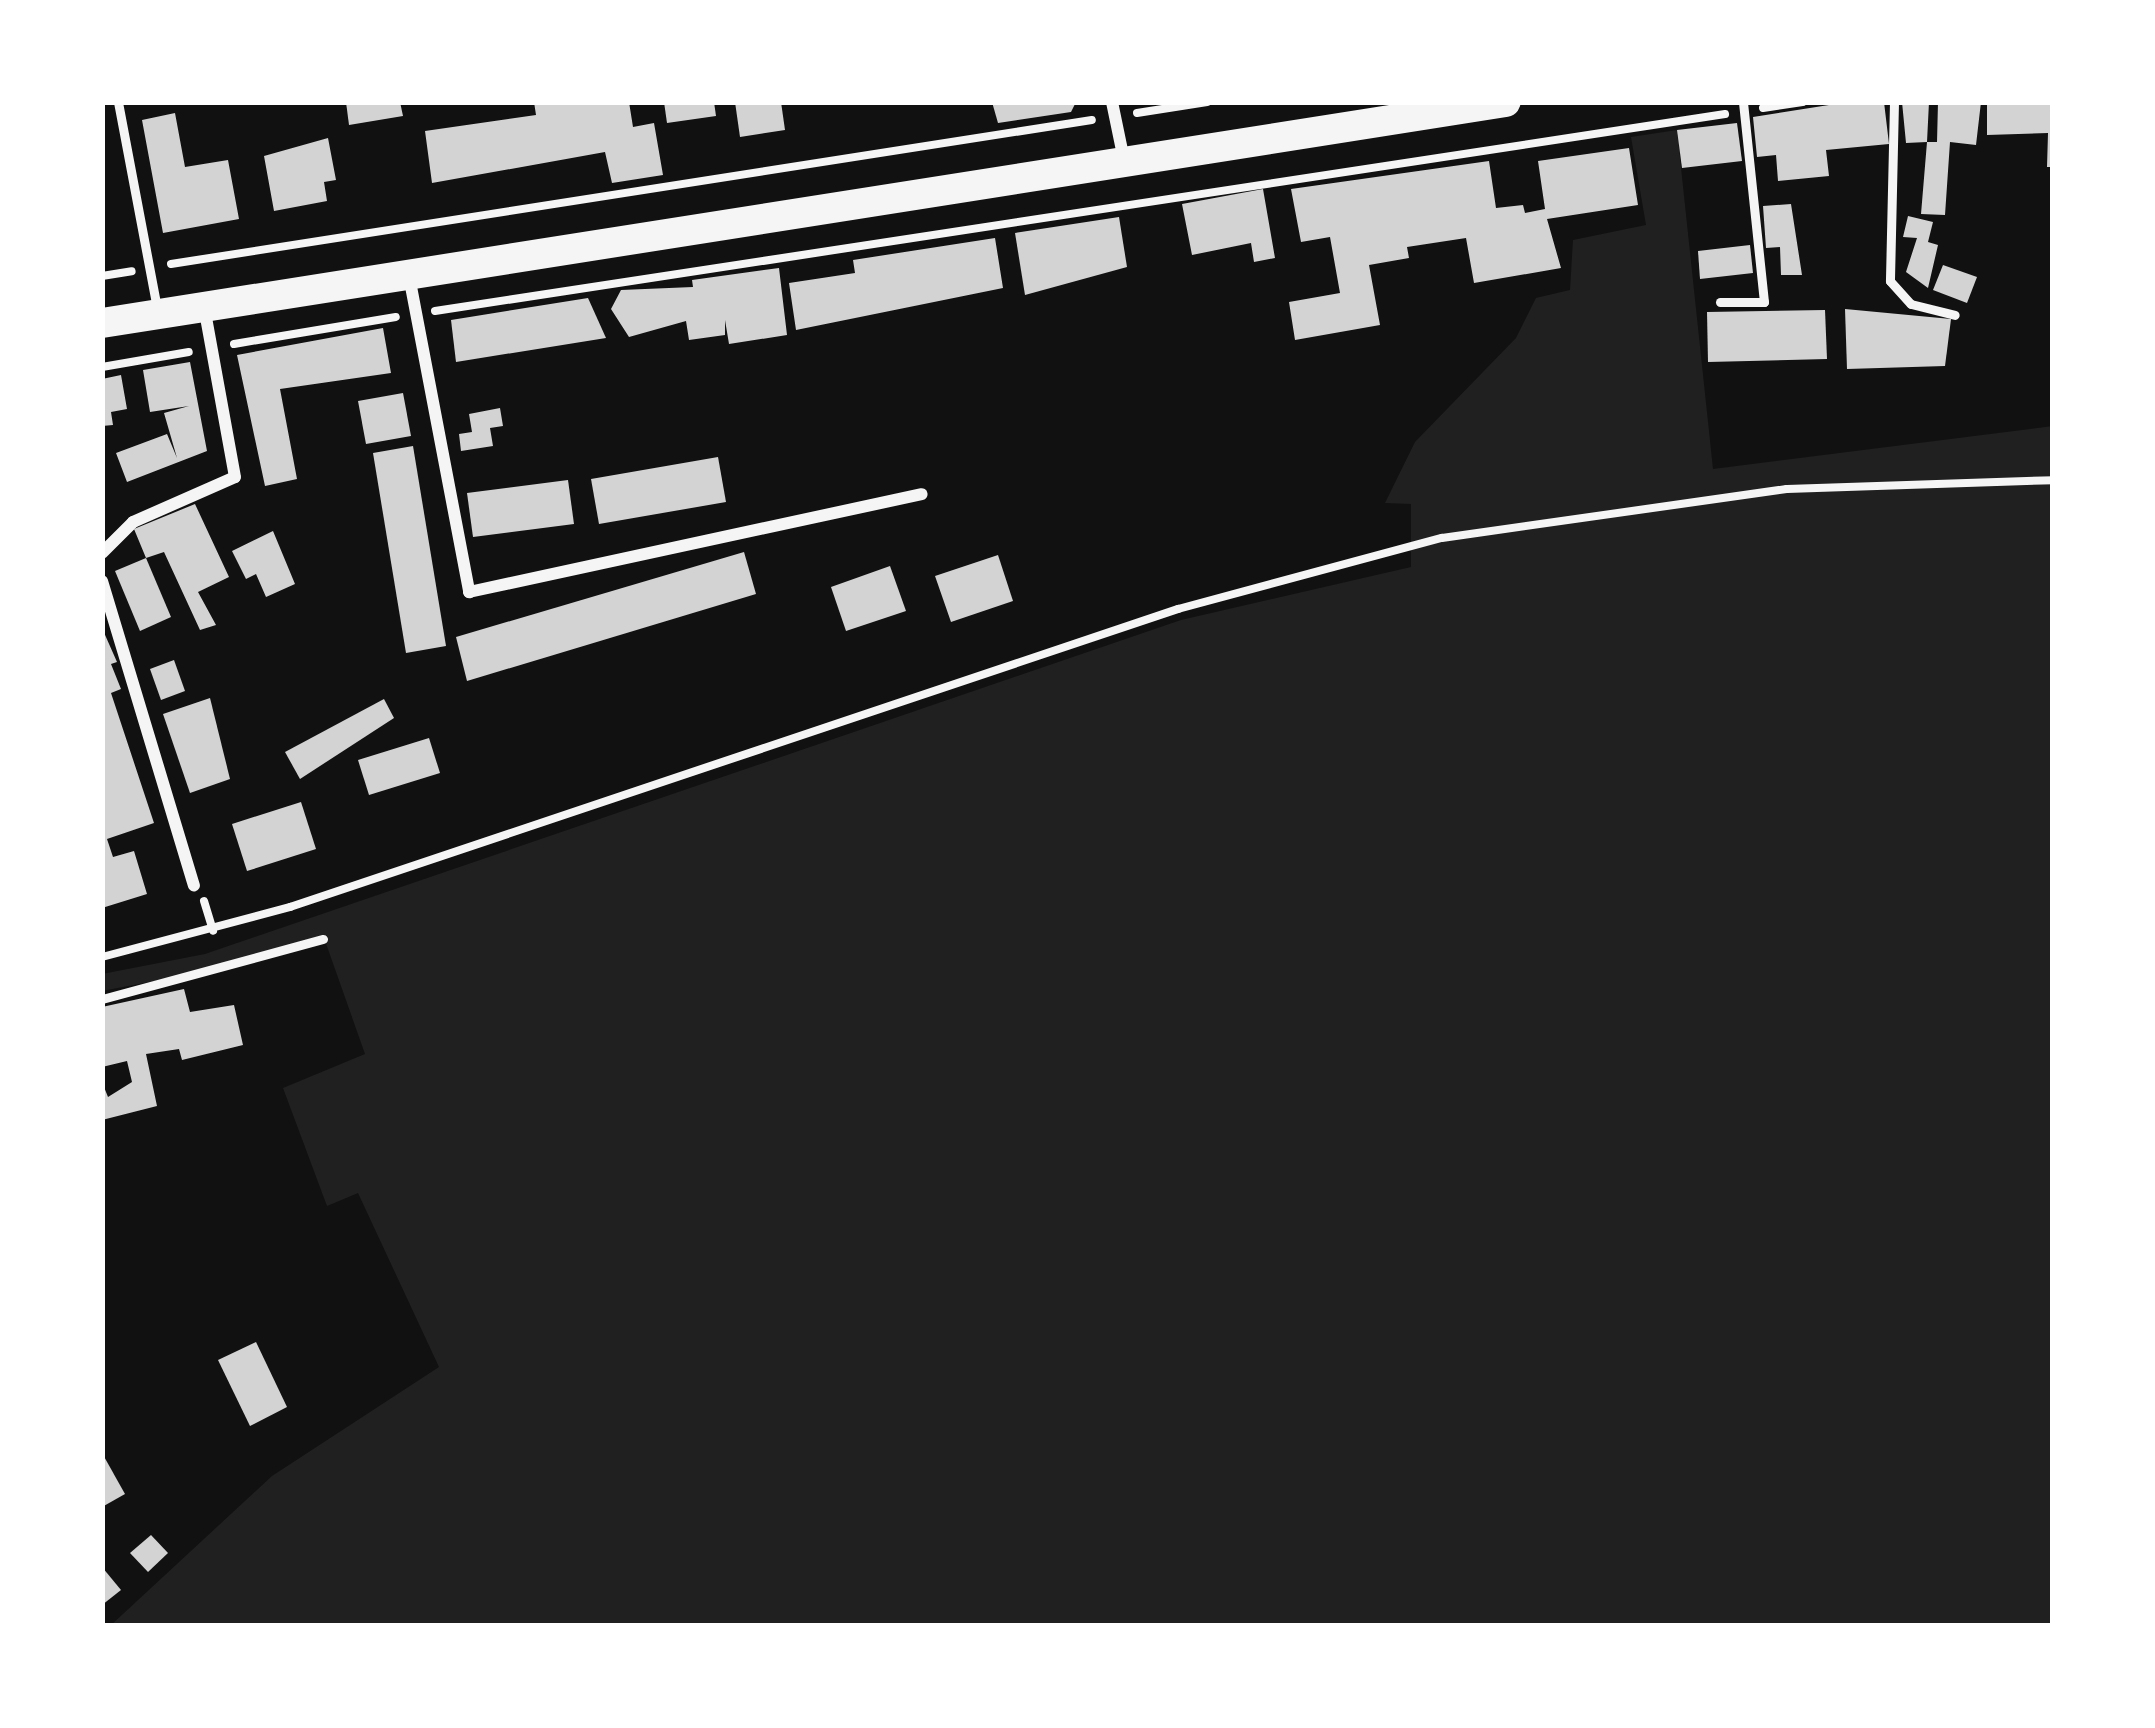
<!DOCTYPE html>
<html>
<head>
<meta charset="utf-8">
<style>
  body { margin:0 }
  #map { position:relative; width:2155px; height:1728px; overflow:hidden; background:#111; font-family:Figtree,sans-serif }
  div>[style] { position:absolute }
  .green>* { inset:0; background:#202020 }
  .building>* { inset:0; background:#d3d3d3 }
  .path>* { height:8px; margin:-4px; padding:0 4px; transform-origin:4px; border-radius:4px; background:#f5f5f5 }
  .service>* { height:9px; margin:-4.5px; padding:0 4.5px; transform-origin:4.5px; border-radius:4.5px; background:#f5f5f5 }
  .minor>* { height:12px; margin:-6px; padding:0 6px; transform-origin:6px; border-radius:6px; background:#f5f5f5 }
  .primary>* { height:30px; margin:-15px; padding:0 15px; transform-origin:15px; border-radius:15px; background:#f5f5f5 }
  span { translate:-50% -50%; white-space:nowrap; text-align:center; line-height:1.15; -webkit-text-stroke:9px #fff; paint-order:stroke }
  .frame { position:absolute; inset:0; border:105px solid #fff; pointer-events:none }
</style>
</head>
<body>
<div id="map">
  <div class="green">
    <div style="clip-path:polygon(1677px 130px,1713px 469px,2053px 426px,2053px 1626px,110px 1626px,272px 1476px,439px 1367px,358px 1193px,327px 1206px,283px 1088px,365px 1054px,323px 935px,207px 971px,102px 991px,102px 974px,205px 954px,1181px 620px,1411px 567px,1411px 504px,1385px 503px,1415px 442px,1516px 338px,1536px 298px,1570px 290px,1573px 240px,1646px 225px,1631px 137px)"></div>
  </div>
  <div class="building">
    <div style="clip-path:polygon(346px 102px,400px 102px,403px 116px,349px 125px)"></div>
    <div style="clip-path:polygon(534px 102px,629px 102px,633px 127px,654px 123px,663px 175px,612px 183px,605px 152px,432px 183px,425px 131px,536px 115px)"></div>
    <div style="clip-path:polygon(664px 102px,714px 102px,716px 116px,667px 123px)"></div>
    <div style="clip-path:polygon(735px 102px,781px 102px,785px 130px,740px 137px)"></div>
    <div style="clip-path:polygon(992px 102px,1076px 102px,1071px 112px,998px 123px)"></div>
    <div style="clip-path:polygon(1848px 102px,1884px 102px,1889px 144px,1826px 150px,1829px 176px,1778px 181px,1776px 155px,1757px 157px,1753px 117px)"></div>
    <div style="clip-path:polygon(1902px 102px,1929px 102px,1927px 142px,1937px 142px,1938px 102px,1981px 102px,1976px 145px,1950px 142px,1945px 215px,1921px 214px,1927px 142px,1906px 143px)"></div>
    <div style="clip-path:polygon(1987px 102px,2053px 102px,2053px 167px,2047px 167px,2048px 133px,1987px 135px)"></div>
    <div style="clip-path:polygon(175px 113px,185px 167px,228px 160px,239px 219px,163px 233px,142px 120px)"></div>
    <div style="clip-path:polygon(1737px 123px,1742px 161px,1682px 168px,1677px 130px)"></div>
    <div style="clip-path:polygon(328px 138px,336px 180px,324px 182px,327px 201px,274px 211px,264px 156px)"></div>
    <div style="clip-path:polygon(1629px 148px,1638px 205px,1547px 219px,1561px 268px,1474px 283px,1466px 238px,1407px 247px,1409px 258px,1369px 265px,1380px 325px,1295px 340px,1289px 302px,1340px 293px,1330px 237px,1301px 242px,1291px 189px,1489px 161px,1496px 208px,1523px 205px,1525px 213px,1545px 209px,1538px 161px)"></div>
    <div style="clip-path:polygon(1263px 189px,1275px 258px,1254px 262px,1251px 243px,1192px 255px,1182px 204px)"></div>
    <div style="clip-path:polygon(1791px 204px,1802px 275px,1781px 275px,1780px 247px,1766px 248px,1763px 206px)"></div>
    <div style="clip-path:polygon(1908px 216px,1933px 222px,1928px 242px,1938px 245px,1928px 288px,1906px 272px,1917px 238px,1903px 237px)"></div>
    <div style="clip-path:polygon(1119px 217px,1127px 267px,1025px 295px,1015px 233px)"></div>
    <div style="clip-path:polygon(995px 238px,1003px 288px,796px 330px,789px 283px,855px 273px,853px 260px)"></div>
    <div style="clip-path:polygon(1750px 245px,1753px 273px,1700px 279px,1698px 251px)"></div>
    <div style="clip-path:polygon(1943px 265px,1977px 277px,1967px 303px,1933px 290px)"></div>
    <div style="clip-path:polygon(779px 268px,787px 335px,729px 344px,725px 320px,725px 335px,689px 340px,686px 321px,629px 337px,611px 309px,621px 290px,693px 287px,692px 280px)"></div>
    <div style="clip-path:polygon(588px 298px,606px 338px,456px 362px,451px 320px)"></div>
    <div style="clip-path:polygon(1845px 309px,1951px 319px,1945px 366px,1847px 369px)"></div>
    <div style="clip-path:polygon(1825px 310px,1827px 359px,1708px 362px,1707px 312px)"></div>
    <div style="clip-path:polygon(383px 328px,391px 373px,280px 389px,297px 479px,265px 486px,237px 355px)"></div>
    <div style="clip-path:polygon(190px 362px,207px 451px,127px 482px,116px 453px,167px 434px,177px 458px,164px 413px,189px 406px,150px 412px,143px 370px)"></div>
    <div style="clip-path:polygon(121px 375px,127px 409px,111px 412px,113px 425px,102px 426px,102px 379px)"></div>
    <div style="clip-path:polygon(403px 393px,411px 436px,366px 444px,358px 401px)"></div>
    <div style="clip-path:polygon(500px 408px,503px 426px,490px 428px,493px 446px,461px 451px,459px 434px,472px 432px,469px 414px)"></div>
    <div style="clip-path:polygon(413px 446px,446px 646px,406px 653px,373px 453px)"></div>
    <div style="clip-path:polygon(718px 457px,726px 502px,599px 524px,591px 479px)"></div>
    <div style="clip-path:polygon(568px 480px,574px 524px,473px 537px,467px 493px)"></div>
    <div style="clip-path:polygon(195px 504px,229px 577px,198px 592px,216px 625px,200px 630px,164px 552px,146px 558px,134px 529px)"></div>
    <div style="clip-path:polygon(273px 531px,295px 584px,266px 597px,256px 574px,246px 579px,232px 551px)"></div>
    <div style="clip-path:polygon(744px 552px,756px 594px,467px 681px,456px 637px)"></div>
    <div style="clip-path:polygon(998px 555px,1013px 601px,951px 622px,935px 576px)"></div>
    <div style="clip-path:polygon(146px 558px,171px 617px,140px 631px,115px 571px)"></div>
    <div style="clip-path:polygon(890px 566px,906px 611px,846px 631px,831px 587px)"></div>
    <div style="clip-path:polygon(102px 628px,117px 662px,111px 664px,121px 689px,111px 693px,154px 823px,107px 839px,113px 857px,134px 851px,147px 894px,102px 908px)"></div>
    <div style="clip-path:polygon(174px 660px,185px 691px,161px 700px,150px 669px)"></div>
    <div style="clip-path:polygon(210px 698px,230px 779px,190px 793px,163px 714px)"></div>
    <div style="clip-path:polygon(384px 699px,394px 718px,300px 779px,285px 752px)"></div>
    <div style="clip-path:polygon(429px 738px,440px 773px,369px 795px,358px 760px)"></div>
    <div style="clip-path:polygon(301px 802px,316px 849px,247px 871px,232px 824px)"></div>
    <div style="clip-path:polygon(184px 989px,190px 1012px,234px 1005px,243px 1045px,182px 1060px,179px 1049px,146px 1054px,157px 1106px,102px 1120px,102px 1082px,108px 1097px,132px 1082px,127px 1061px,102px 1067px,102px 1007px)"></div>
    <div style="clip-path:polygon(256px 1342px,287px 1407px,250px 1426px,218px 1360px)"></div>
    <div style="clip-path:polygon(102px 1453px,125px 1494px,102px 1507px)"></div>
    <div style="clip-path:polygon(151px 1535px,168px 1553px,148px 1572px,130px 1553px)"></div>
    <div style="clip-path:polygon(102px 1567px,121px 1590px,102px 1605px)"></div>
  </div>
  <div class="path">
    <div style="left:1763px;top:108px;width:40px;rotate:-8.5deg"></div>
    <div style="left:1137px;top:113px;width:71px;rotate:-8.9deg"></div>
    <div style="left:171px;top:264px;width:932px;rotate:-8.89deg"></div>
    <div style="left:102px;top:276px;width:30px;rotate:-9deg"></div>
    <div style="left:435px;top:311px;width:1305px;rotate:-8.68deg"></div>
    <div style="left:234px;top:344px;width:164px;rotate:-9.5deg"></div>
    <div style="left:102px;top:367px;width:88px;rotate:-9.8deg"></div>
    <div style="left:204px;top:901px;width:31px;rotate:73deg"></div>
    <div style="left:102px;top:957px;width:195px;rotate:-14.9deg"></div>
    <div style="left:290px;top:907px;width:937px;rotate:-18.55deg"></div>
    <div style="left:1178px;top:609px;width:273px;rotate:-15.1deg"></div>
    <div style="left:1442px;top:538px;width:348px;rotate:-8.1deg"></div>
    <div style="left:1787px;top:489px;width:266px;rotate:-1.9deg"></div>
  </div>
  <div class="service">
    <div style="left:118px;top:102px;width:211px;rotate:79.3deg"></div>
    <div style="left:1894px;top:102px;width:179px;rotate:91.3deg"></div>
    <div style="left:1890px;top:281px;width:31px;rotate:48deg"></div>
    <div style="left:1911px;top:304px;width:45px;rotate:14deg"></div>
    <div style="left:1720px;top:302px;width:44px"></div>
    <div style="left:1764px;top:302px;width:201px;rotate:-96deg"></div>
    <div style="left:102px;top:999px;width:229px;rotate:-15.2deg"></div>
  </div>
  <div class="minor">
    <div style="left:1112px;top:102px;width:59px;rotate:78.3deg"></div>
    <div style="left:409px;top:276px;width:322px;rotate:79.2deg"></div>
    <div style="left:469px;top:592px;width:463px;rotate:-12.2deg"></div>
    <div style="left:102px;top:553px;width:44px;rotate:-45deg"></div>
    <div style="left:133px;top:522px;width:111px;rotate:-23.8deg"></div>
    <div style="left:235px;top:477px;width:173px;rotate:-100.3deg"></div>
    <div style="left:102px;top:581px;width:318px;rotate:73.2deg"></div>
  </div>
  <div class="primary">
    <div style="left:102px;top:323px;width:1421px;rotate:-8.95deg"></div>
  </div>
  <div class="frame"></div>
</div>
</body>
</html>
